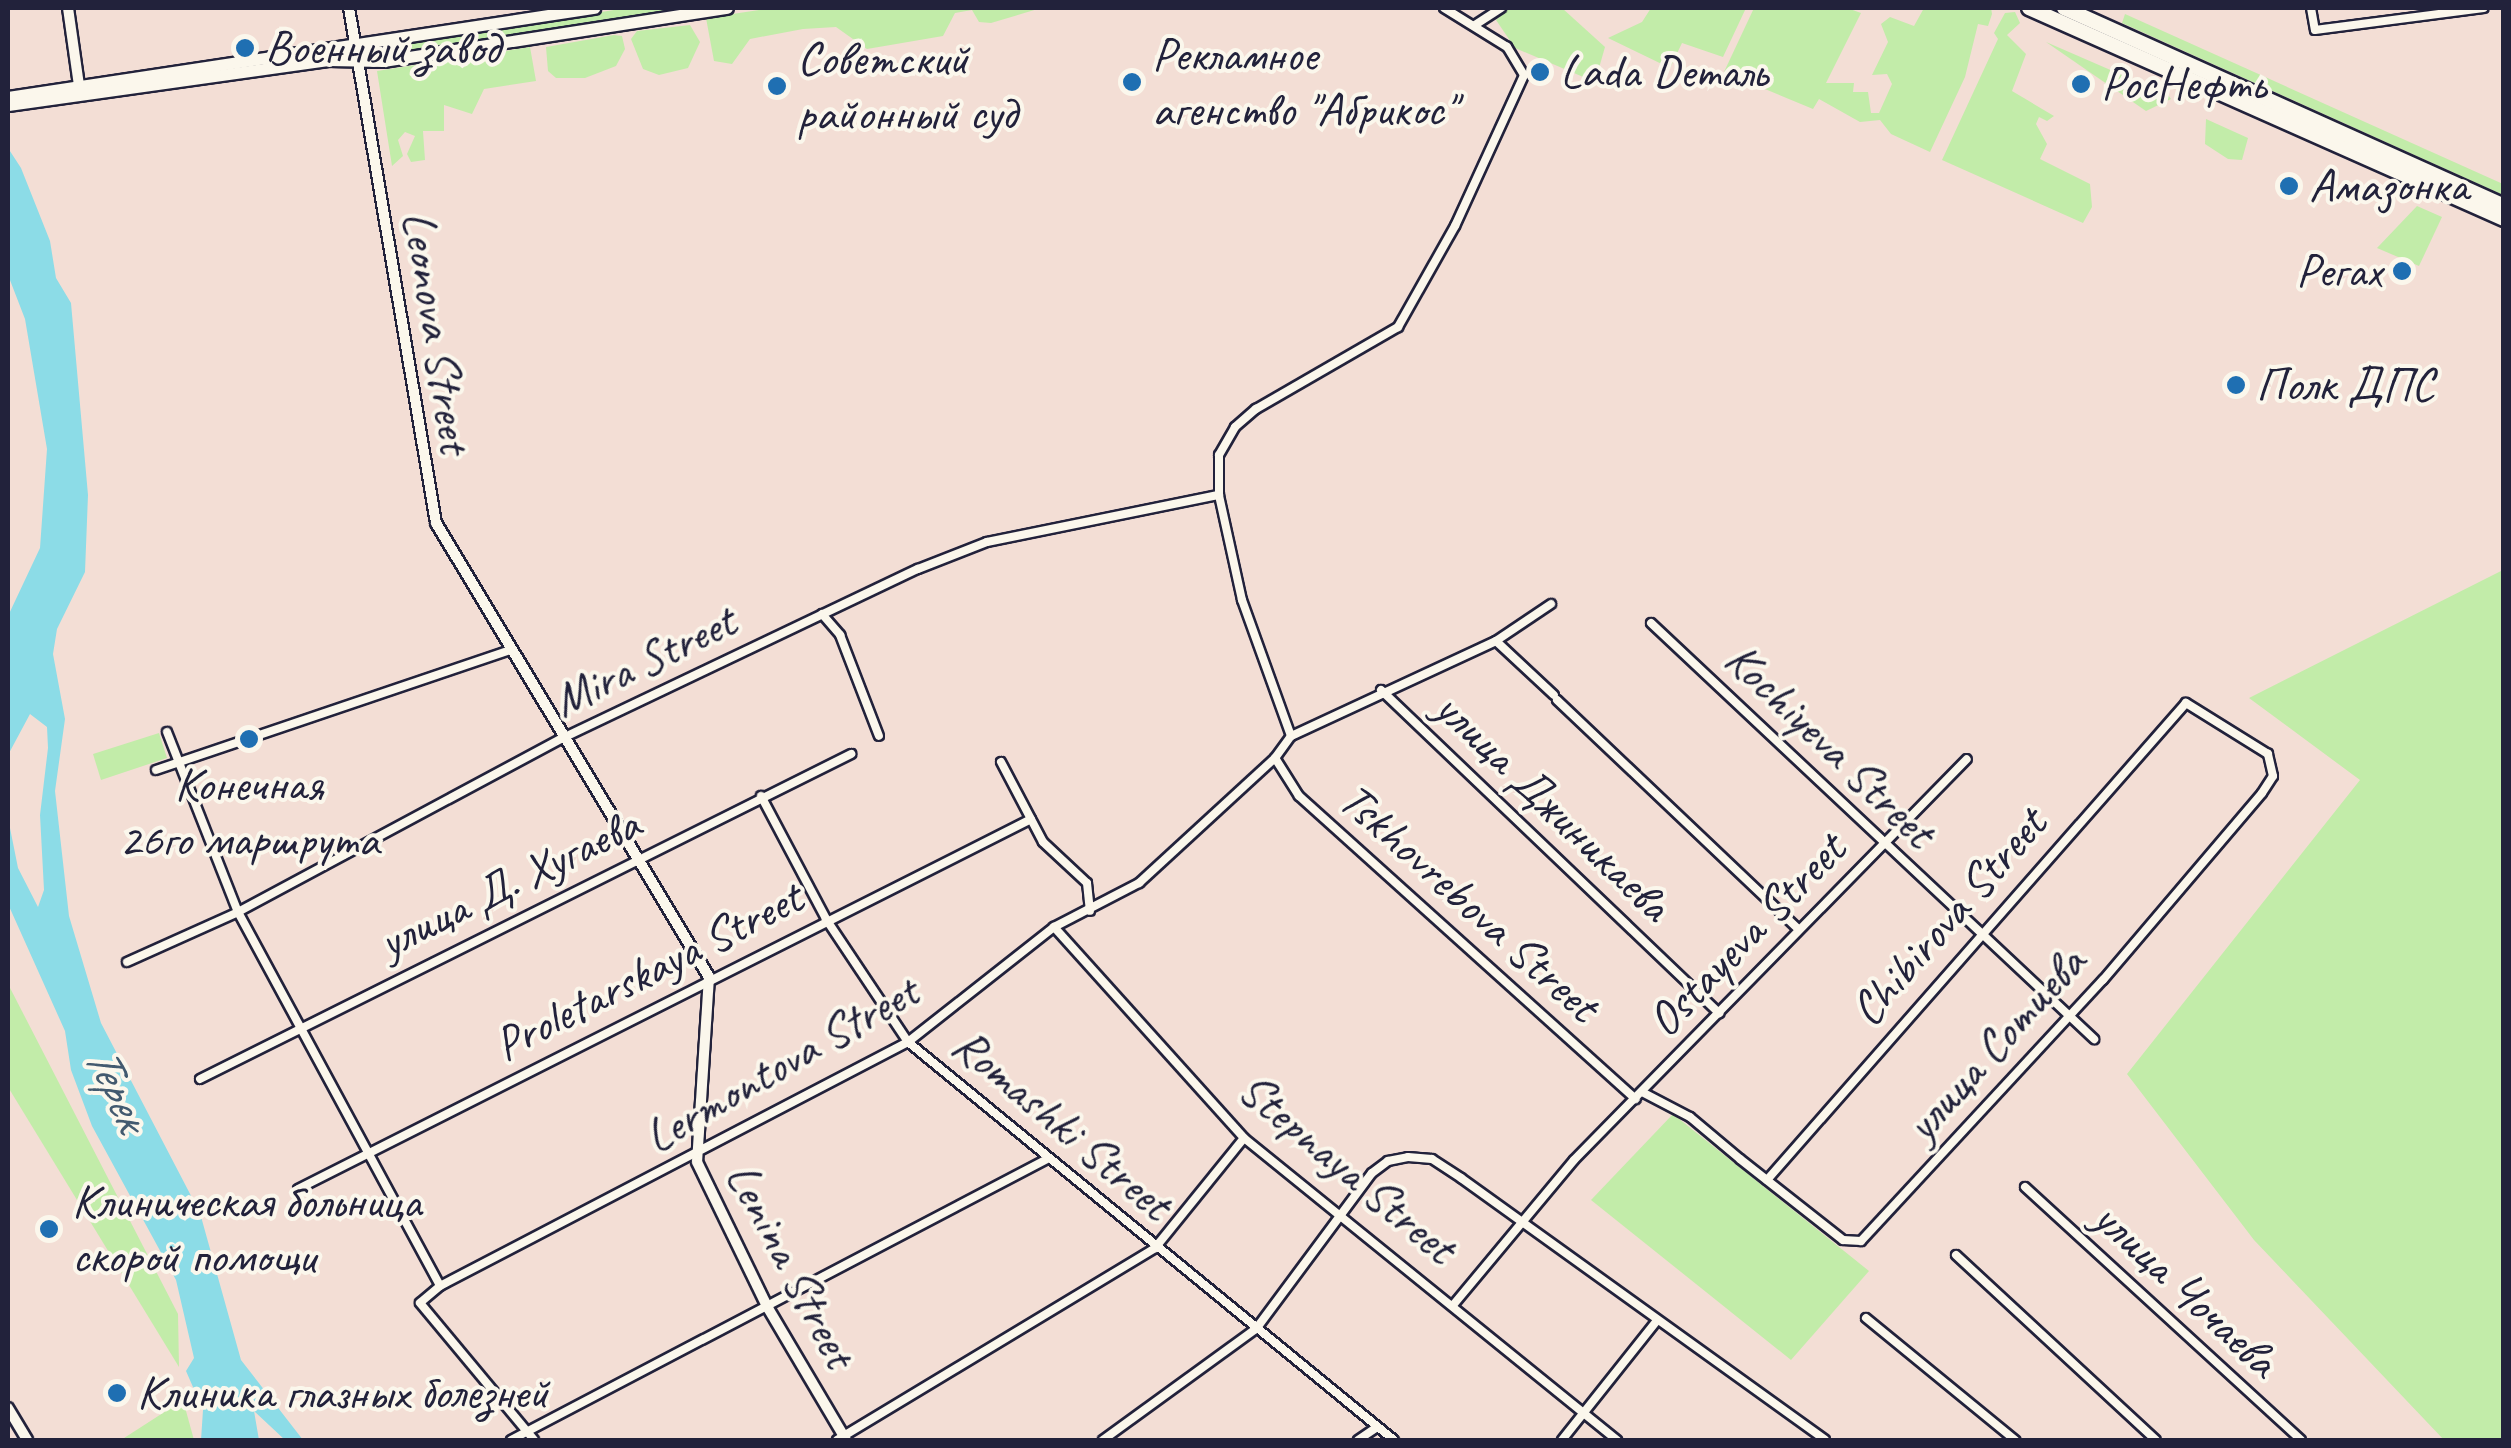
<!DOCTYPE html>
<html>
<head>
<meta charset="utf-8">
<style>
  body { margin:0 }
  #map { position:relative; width:2511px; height:1448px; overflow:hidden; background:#f3ded5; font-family:Caveat,sans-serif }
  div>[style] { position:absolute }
  .green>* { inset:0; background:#c2eca9 }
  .water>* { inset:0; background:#8cdce7 }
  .roads { filter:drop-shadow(2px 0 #22223b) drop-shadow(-2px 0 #22223b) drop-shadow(0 2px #22223b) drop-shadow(0 -2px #22223b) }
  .street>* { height:8px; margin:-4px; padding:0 4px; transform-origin:4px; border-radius:4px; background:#fbf7ec }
  .secondary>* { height:10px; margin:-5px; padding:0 5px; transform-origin:5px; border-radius:5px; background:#fbf7ec }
  .primary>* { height:11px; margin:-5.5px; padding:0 5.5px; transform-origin:5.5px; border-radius:5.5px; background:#fbf7ec }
  .highway>* { height:14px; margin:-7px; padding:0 7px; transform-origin:7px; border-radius:7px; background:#fbf7ec }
  .dots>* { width:28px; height:28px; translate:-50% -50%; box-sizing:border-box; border:5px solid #fbf7ec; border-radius:50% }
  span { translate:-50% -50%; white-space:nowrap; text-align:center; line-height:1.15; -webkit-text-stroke:8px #fbf7ec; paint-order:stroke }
  .poi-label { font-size:48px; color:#22223b }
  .left { translate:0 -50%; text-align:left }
  .right { translate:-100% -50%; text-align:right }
  .street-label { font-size:48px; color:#22223b }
  .water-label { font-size:50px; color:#425a6f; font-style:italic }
  .frame { position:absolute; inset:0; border:10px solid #22223b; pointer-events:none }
</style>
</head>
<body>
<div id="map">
  <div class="green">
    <div style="clip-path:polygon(626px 8px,688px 8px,381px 58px,380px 48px)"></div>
    <div style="clip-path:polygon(773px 8px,1041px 8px,991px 23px,979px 22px,972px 10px,955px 13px,943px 36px,867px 49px,836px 27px,803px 29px,750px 39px,732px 64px,714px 61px,706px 18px)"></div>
    <div style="clip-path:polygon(1509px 8px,1562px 8px,1605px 47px,1595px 82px,1515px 48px,1496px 20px)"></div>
    <div style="clip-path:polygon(1651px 8px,1746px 8px,1723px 57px,1682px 43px,1670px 68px,1608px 38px,1642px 22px)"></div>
    <div style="clip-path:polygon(1754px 8px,1847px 8px,1861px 13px,1826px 83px,1854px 83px,1853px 92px,1868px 92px,1871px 113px,1879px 113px,1892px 84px,1887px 74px,1872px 75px,1888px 42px,1881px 24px,1890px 17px,1914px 26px,1924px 8px,1991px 8px,1992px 14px,1988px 26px,1978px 24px,1965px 77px,1930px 152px,1891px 134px,1880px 120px,1860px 122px,1819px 99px,1813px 109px,1724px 72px)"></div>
    <div style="clip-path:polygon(2015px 12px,2020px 23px,2007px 35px,2026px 54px,2012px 91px,2054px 116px,2047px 121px,2039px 117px,2036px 124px,2047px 144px,2040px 159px,2090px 184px,2092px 207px,2083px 223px,1942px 160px,1998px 39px,1994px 33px,2005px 13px)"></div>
    <div style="clip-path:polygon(2125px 14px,2503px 184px,2503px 195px,2122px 23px)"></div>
    <div style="clip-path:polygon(690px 25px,700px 42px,688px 68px,659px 75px,643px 69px,631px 39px,637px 31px)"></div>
    <div style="clip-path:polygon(614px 35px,622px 36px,625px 49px,616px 66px,585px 78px,556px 78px,548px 71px,546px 47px)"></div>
    <div style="clip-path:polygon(2046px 42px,2168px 95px,2171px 99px,2146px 111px)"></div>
    <div style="clip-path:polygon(530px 47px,536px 81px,484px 89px,472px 114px,444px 105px,444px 131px,423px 131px,425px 160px,411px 162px,407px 154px,415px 136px,405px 132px,398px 140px,403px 156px,392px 166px,377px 71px)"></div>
    <div style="clip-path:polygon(2206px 119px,2248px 138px,2242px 160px,2228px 159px,2205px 144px)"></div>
    <div style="clip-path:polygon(2417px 206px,2442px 217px,2419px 266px,2377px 248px)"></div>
    <div style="clip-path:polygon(2503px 570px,2503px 1440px,2444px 1440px,2254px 1240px,2127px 1074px,2360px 780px,2249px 698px)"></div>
    <div style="clip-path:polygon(159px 733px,167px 758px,101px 780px,93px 754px)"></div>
    <div style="clip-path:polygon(8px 984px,178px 1314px,179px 1367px,8px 1087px)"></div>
    <div style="clip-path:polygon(1673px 1114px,1869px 1271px,1791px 1360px,1591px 1200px)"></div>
    <div style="clip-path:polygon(183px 1400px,194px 1440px,121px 1440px)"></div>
  </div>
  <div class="water">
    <div style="clip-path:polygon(8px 148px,21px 168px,50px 241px,56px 278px,71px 303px,88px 495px,85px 572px,57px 629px,53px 654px,65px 719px,55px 791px,69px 916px,101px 1023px,200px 1213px,241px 1360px,303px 1440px,285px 1440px,254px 1411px,259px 1440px,201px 1440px,203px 1410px,186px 1371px,194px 1358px,176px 1280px,92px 1126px,71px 1070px,65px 1031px,8px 904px,8px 818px,18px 868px,38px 907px,44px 890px,40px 815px,48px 748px,47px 727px,30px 714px,8px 755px,8px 616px,40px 548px,47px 449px,25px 319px,8px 275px)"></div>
  </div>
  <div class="roads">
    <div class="street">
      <div style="left:2311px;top:8px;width:22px;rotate:80deg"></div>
      <div style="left:2315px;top:30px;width:170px;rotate:-7.4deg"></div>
      <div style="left:1475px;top:25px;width:31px;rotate:-33deg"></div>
      <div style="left:1551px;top:604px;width:66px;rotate:146.1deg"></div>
      <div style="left:1496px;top:641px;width:226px;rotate:155.1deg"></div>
      <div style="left:1291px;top:736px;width:27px;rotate:126deg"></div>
      <div style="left:1275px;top:758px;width:45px;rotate:57.7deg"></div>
      <div style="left:1299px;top:796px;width:453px;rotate:42deg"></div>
      <div style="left:822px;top:614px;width:28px;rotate:49deg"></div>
      <div style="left:840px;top:635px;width:108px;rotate:68.9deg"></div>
      <div style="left:1651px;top:623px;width:608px;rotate:43.2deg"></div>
      <div style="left:1496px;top:641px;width:79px;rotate:43deg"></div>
      <div style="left:1381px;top:690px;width:468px;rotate:43.7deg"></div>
      <div style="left:1557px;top:700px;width:332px;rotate:43.5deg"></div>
      <div style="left:167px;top:732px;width:193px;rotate:68.5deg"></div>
      <div style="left:238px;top:912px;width:425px;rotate:61.6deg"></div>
      <div style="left:440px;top:1286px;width:26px;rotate:140deg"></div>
      <div style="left:420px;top:1303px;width:178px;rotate:50.2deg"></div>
      <div style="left:1291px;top:736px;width:145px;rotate:-109.8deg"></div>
      <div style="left:1242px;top:600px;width:107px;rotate:-102.4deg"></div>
      <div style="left:1219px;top:495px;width:40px;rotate:-90deg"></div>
      <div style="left:1219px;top:455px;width:32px;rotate:-60deg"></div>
      <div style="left:1235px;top:427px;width:28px;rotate:-41deg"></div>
      <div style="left:1256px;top:409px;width:164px;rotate:-30deg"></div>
      <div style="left:1398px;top:327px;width:116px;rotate:-60.6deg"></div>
      <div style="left:1455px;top:226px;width:166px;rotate:-65.4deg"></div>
      <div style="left:1524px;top:75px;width:33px;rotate:-121deg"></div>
      <div style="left:1507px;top:47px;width:74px;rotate:-148.2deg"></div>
      <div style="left:1001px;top:762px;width:90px;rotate:62.3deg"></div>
      <div style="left:1043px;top:842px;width:60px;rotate:43deg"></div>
      <div style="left:1087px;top:883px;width:28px;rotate:84deg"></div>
      <div style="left:156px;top:770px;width:374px;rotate:-18.7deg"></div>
      <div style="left:761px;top:796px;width:139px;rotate:62.1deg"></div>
      <div style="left:826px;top:919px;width:148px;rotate:56.3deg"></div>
      <div style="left:908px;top:1042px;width:628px;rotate:39.32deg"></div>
      <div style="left:1054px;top:927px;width:284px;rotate:48deg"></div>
      <div style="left:1244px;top:1138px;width:480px;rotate:39deg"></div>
      <div style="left:127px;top:962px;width:122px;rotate:-24.2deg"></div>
      <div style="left:238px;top:912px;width:369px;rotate:-28.2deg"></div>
      <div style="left:563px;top:738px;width:393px;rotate:-25.5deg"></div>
      <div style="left:918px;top:569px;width:74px;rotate:-21.4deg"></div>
      <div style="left:987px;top:542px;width:237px;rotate:-11.5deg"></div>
      <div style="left:200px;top:1079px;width:728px;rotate:-26.53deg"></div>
      <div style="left:1642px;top:1092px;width:54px;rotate:27.5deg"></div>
      <div style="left:1690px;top:1117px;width:65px;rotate:40deg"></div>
      <div style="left:1740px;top:1159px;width:131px;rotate:38.2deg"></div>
      <div style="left:1843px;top:1240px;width:18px;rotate:3deg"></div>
      <div style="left:1861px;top:1241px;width:356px;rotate:-47.2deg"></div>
      <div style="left:2103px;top:980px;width:245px;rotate:-49.6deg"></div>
      <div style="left:2262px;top:793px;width:20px;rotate:-57deg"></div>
      <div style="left:2273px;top:776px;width:23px;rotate:-103deg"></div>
      <div style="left:2268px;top:754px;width:97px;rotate:-148.1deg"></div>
      <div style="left:2186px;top:703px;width:635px;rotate:131.3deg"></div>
      <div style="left:2025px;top:1187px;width:374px;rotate:42.5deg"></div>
      <div style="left:298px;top:1189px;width:821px;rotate:-26.78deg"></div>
      <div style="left:1956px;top:1255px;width:272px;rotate:42.8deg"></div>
      <div style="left:440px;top:1286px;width:528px;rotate:-27.54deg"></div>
      <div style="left:908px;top:1042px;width:186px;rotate:-38.2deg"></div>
      <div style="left:1054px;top:927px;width:96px;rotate:-27.4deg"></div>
      <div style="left:1139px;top:883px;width:185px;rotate:-42.6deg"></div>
      <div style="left:1454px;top:1304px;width:187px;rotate:-50.2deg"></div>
      <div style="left:1574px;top:1160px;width:561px;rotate:-45.58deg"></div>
      <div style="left:1866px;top:1318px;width:193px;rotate:39.3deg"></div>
      <div style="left:511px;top:1440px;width:607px;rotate:-27.66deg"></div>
      <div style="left:837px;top:1440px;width:371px;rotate:-31.1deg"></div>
      <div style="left:1155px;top:1248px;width:141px;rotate:-51deg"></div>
      <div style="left:1103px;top:1440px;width:189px;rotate:-36deg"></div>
      <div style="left:1256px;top:1329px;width:194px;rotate:-53.4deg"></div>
      <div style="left:1372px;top:1173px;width:20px;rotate:-37deg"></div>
      <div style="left:1388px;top:1161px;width:20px;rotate:-11deg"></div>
      <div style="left:1408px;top:1157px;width:24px;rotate:5deg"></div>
      <div style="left:1432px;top:1159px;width:35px;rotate:33deg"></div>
      <div style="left:1461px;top:1178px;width:448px;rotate:35.7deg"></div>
      <div style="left:1358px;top:1440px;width:23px;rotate:-34deg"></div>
      <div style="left:1562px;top:1440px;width:151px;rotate:-51.5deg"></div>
    </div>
    <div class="secondary">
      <div style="left:68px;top:8px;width:78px;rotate:81.9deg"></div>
      <div style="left:349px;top:8px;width:522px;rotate:80.41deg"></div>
      <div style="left:436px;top:523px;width:530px;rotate:58.98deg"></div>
      <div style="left:709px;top:977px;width:185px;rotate:93.7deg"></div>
      <div style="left:697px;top:1162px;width:162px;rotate:64.1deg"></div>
      <div style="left:768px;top:1308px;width:153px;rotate:59.4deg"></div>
      <div style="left:8px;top:1408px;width:37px;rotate:59deg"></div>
    </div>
    <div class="primary">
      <div style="left:8px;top:97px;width:593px;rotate:-8.64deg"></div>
      <div style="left:8px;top:105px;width:323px;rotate:-8deg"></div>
      <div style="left:328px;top:60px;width:55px;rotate:1deg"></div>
      <div style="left:383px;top:61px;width:348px;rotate:-8.8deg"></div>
    </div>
    <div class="highway">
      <div style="left:2029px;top:8px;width:520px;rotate:23.95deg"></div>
      <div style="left:2064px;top:8px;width:482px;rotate:24.2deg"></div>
    </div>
  </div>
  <div class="dots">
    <div style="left:245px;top:48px;background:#1f6fb2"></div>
    <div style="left:1540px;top:72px;background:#1f6fb2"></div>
    <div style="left:1132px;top:82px;background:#1f6fb2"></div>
    <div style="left:2081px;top:84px;background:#1f6fb2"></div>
    <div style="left:777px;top:86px;background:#1f6fb2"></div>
    <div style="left:2289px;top:186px;background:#1f6fb2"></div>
    <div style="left:2402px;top:271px;background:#1f6fb2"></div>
    <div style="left:2236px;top:385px;background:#1f6fb2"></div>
    <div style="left:249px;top:739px;background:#1f6fb2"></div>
    <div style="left:49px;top:1229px;background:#1f6fb2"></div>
    <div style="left:117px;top:1393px;background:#1f6fb2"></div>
  </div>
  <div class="poi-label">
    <span class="left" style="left:265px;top:48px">Военный завод</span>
    <span class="left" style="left:1152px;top:82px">Рекламное<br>агенство "Абрикос"</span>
    <span class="left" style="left:797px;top:86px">Советский<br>районный суд</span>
    <span class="left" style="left:1560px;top:72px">Lada Dеталь</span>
    <span class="left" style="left:2101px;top:84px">РосНефть</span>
    <span class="left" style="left:2309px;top:186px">Амазонка</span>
    <span class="right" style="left:2382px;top:271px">Регах</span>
    <span class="left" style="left:2256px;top:385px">Полк ДПС</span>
    <span style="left:249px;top:812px">Конечная<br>26го маршрута</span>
    <span class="left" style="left:72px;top:1229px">Клиническая больница<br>скорой помощи</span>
    <span class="left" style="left:137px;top:1393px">Клиника глазных болезней</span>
  </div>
  <div class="street-label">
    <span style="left:437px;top:332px;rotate:81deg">Leonova Street</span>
    <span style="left:644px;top:661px;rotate:-26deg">Mira Street</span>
    <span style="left:1830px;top:745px;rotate:44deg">Kochiyeva Street</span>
    <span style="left:1553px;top:806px;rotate:44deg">улица Джиникаева</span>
    <span style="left:509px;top:883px;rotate:-26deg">улица Д. Хугаева</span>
    <span style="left:1469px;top:902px;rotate:42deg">Tskhovrebova Street</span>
    <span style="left:1948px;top:917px;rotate:-49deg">Chibirova Street</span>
    <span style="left:1746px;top:935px;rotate:-46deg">Ostayeva Street</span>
    <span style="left:648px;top:971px;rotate:-27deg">Proletarskaya Street</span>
    <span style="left:1995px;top:1044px;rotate:-48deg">улица Сотиева</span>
    <span style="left:781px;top:1064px;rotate:-30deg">Lermontova Street</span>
    <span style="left:1062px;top:1124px;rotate:40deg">Romashki Street</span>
    <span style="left:1347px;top:1168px;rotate:40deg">Stepnaya Street</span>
    <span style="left:791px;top:1265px;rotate:62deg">Lenina Street</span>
    <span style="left:2186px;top:1289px;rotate:43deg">улица Чочаева</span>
  </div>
  <div class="water-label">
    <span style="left:117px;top:1087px;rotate:65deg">Терек</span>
  </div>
  <div class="frame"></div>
</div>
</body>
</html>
